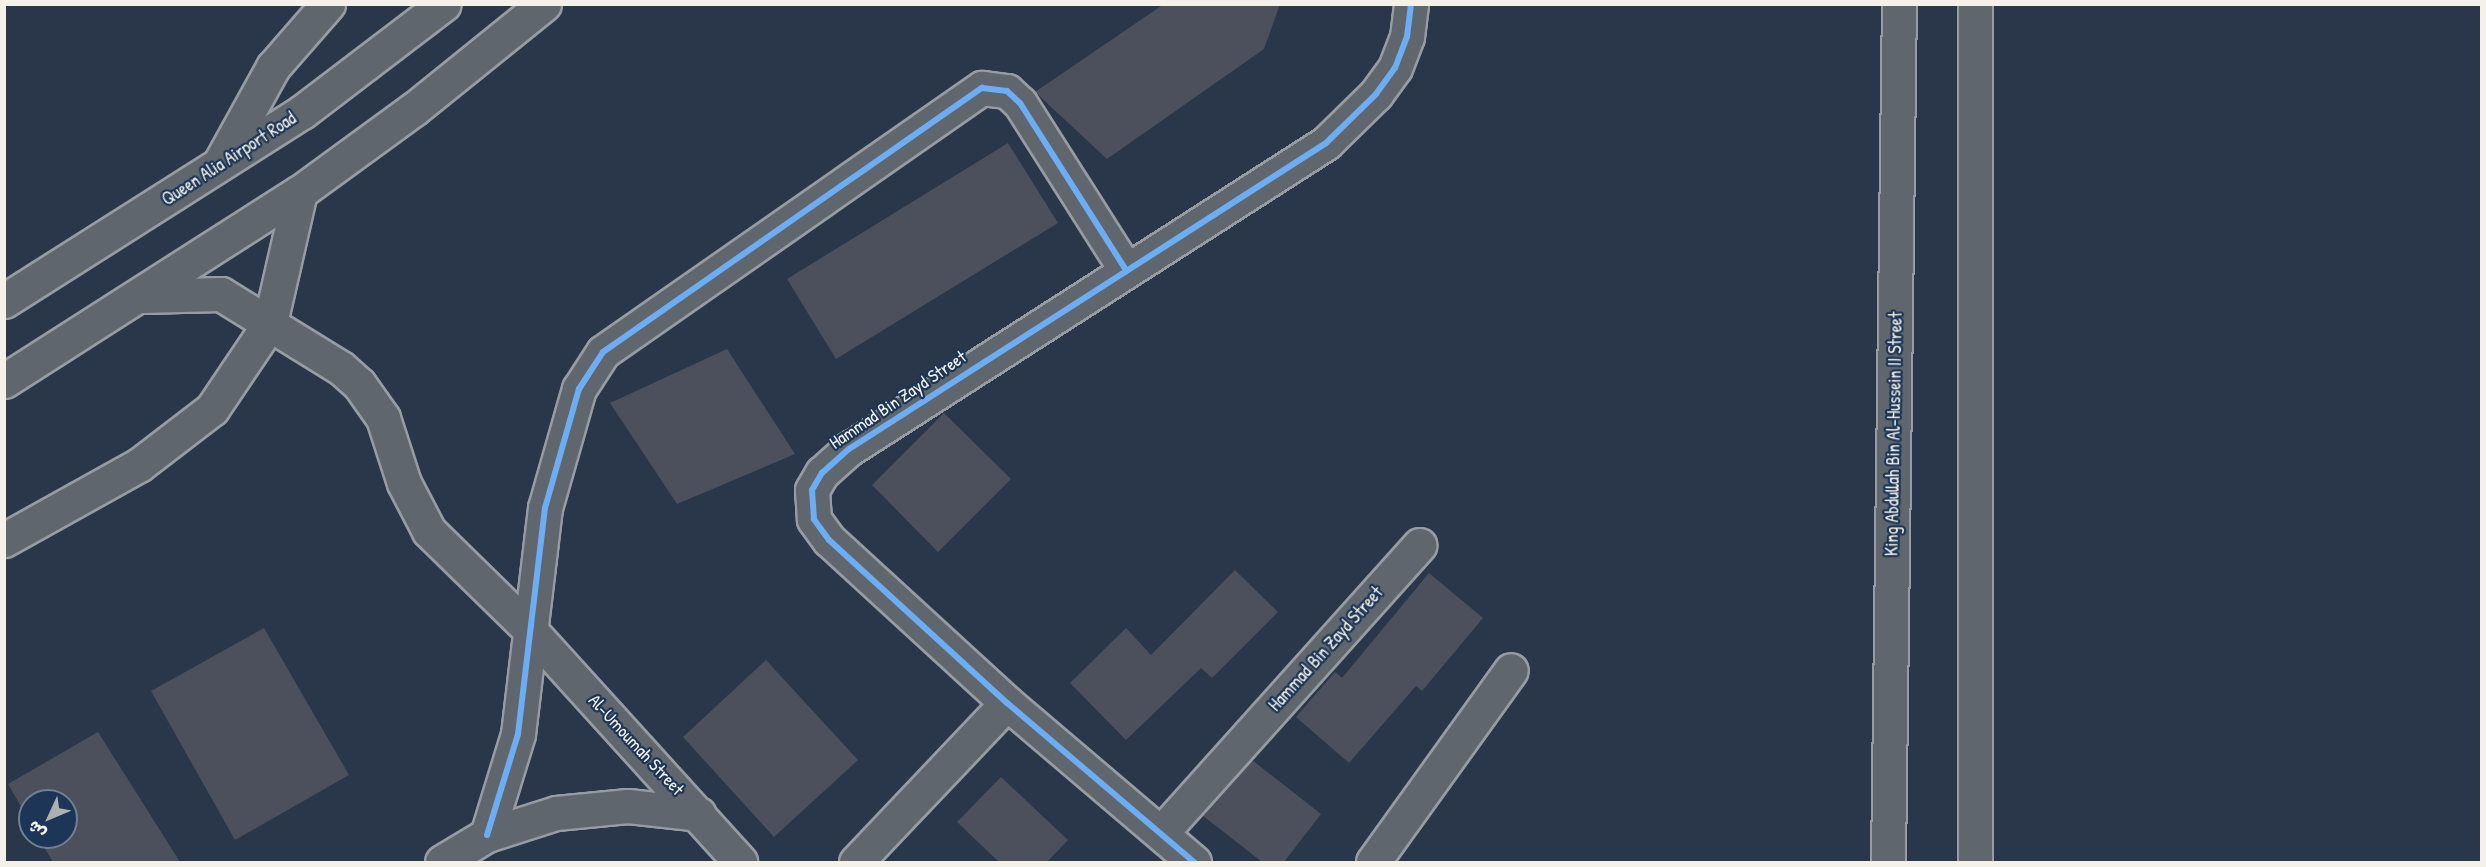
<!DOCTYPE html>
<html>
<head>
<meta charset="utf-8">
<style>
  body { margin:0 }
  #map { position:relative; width:2486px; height:867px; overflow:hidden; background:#2a374a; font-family:"Patrick Hand","Playpen Sans Arabic",sans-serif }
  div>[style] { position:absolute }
  .building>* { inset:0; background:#4b505c }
  .roads { filter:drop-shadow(2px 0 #979ca3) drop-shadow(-2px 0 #979ca3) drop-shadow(0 2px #979ca3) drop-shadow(0 -2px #979ca3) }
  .minor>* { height:33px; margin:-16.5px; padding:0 16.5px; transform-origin:16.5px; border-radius:16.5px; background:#60666e }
  .trunk>* { height:33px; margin:-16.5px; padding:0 16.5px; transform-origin:16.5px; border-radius:16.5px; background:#60666e }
  .motorway>* { height:33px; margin:-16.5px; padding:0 16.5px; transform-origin:16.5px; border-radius:16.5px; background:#60666e }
  .cycleway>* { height:6px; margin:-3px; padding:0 3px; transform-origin:3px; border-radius:3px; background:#6dadf4 }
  span { translate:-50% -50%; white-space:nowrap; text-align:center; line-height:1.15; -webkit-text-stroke:4.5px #1d3557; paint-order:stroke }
  .street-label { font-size:18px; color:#f4f1e8 }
  .frame { position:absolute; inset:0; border:6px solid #f4f1e8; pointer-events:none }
  .north { position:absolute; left:18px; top:789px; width:60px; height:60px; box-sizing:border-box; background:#1d3557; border:2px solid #738091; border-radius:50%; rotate:226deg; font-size:16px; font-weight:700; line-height:24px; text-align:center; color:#f4f1e8 }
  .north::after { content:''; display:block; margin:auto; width:21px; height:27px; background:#adb0b1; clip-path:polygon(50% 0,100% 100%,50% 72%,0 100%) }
</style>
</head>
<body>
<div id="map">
  <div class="building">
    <div style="clip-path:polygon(1164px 4px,1280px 4px,1264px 49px,1107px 159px,1035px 92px)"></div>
    <div style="clip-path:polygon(1008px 143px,1058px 223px,836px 359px,787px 279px)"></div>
    <div style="clip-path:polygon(727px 349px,795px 454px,677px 504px,610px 403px)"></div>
    <div style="clip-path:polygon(944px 413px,1011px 479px,938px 552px,872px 485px)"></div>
    <div style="clip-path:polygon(1235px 570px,1278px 612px,1212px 678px,1201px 668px,1126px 740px,1070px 683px,1126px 628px,1151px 655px)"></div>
    <div style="clip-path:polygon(1429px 573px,1483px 618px,1422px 691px,1416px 686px,1349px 763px,1296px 717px,1335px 672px,1342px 678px)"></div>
    <div style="clip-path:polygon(264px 628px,349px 775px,235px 840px,151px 691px)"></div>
    <div style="clip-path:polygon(766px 660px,858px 760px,774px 837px,683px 737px)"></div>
    <div style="clip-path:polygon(98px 732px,180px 862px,53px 862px,38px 837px,66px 837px,66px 801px,30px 801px,30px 822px,8px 784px)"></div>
    <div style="clip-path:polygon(1252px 760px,1321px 814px,1284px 862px,1262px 862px,1202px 815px)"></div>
    <div style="clip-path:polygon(1001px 777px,1068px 840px,1047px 862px,999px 862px,957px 822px)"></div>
  </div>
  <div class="roads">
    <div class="minor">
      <div style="left:143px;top:296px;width:78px;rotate:-1.5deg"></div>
      <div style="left:221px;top:294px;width:141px;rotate:31.7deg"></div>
      <div style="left:341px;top:368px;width:24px;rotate:42deg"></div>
      <div style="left:359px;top:384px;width:42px;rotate:54.8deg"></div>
      <div style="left:383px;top:418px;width:68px;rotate:72.1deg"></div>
      <div style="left:404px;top:483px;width:54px;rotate:62.5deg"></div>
      <div style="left:429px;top:531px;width:141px;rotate:44.4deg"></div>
      <div style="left:530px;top:630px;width:313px;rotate:47.8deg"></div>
      <div style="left:4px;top:540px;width:154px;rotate:-29.1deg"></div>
      <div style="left:139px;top:465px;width:92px;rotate:-37.5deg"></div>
      <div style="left:212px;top:409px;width:104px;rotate:-56deg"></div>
      <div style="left:270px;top:323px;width:134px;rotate:-77.1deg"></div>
      <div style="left:1161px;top:833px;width:387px;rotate:-48.1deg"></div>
      <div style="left:487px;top:835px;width:106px;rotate:-72.9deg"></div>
      <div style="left:518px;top:734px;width:228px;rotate:-83.2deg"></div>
      <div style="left:545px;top:508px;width:124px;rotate:-74.1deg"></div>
      <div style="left:579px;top:389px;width:44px;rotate:-57deg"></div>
      <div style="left:603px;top:352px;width:462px;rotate:-34.9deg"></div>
      <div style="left:982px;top:88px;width:25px;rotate:7deg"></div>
      <div style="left:1007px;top:91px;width:18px;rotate:43deg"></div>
      <div style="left:1020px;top:103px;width:198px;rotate:57.6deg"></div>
      <div style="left:442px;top:862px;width:52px;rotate:-31deg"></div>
      <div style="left:487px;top:835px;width:72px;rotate:-17.7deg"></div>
      <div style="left:556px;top:813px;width:72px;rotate:-5.6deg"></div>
      <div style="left:628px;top:806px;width:71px;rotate:6.4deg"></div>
      <div style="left:856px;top:862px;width:219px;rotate:-46.5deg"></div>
      <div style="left:1194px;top:862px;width:245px;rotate:-139.6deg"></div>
      <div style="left:1007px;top:703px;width:241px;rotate:-137.5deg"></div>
      <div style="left:829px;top:540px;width:26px;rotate:-126deg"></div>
      <div style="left:814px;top:519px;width:29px;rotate:-94deg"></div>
      <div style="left:812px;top:490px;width:20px;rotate:-60deg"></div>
      <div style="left:822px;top:473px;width:36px;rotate:-42deg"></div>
      <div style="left:849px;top:449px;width:567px;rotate:-32.68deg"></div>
      <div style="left:1326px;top:143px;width:70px;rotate:-44.4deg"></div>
      <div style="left:1376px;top:94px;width:32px;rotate:-54deg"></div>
      <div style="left:1395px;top:68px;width:33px;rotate:-69deg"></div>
      <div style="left:1407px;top:37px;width:33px;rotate:-83deg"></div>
      <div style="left:1373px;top:862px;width:236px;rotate:-54.3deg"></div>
    </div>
    <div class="trunk">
      <div style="left:1888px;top:862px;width:858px;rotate:-89.27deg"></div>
      <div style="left:1975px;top:862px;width:858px;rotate:-90deg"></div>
    </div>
    <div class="motorway">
      <div style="left:220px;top:163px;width:110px;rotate:-61.1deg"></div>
      <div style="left:273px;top:67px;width:84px;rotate:-48.9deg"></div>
      <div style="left:4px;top:301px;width:353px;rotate:-32.4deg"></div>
      <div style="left:302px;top:112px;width:178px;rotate:-37.3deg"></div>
      <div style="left:4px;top:381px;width:351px;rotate:-32.6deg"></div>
      <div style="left:300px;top:192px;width:141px;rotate:-36.1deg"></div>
      <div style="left:414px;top:109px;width:167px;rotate:-38.9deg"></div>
    </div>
  </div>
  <div class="cycleway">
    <div style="left:487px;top:835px;width:106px;rotate:-72.9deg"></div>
    <div style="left:518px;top:734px;width:228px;rotate:-83.2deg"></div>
    <div style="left:545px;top:508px;width:124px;rotate:-74.1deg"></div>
    <div style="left:579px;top:389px;width:44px;rotate:-57deg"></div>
    <div style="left:603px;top:352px;width:462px;rotate:-34.9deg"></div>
    <div style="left:982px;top:88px;width:25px;rotate:7deg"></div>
    <div style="left:1007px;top:91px;width:18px;rotate:43deg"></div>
    <div style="left:1020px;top:103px;width:198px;rotate:57.6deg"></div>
    <div style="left:1194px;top:862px;width:245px;rotate:-139.6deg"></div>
    <div style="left:1007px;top:703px;width:241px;rotate:-137.5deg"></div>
    <div style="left:829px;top:540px;width:26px;rotate:-126deg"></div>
    <div style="left:814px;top:519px;width:29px;rotate:-94deg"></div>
    <div style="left:812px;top:490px;width:20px;rotate:-60deg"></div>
    <div style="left:822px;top:473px;width:36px;rotate:-42deg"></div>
    <div style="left:849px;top:449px;width:567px;rotate:-32.68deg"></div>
    <div style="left:1326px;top:143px;width:70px;rotate:-44.4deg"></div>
    <div style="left:1376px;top:94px;width:32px;rotate:-54deg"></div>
    <div style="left:1395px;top:68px;width:33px;rotate:-69deg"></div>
    <div style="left:1407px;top:37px;width:33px;rotate:-83deg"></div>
  </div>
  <div class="street-label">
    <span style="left:229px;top:159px;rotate:-33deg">Queen Alia Airport Road</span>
    <span style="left:898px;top:400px;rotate:-34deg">Hammad Bin Zayd Street</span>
    <span style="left:1894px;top:434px;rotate:-89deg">King Abdullah Bin Al-Hussein II Street</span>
    <span style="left:1326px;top:649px;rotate:-48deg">Hammad Bin Zayd Street</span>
    <span style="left:636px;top:745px;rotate:47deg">Al-Umoumah Street</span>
  </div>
  <div class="frame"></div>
  <div class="north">ش</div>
</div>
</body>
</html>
